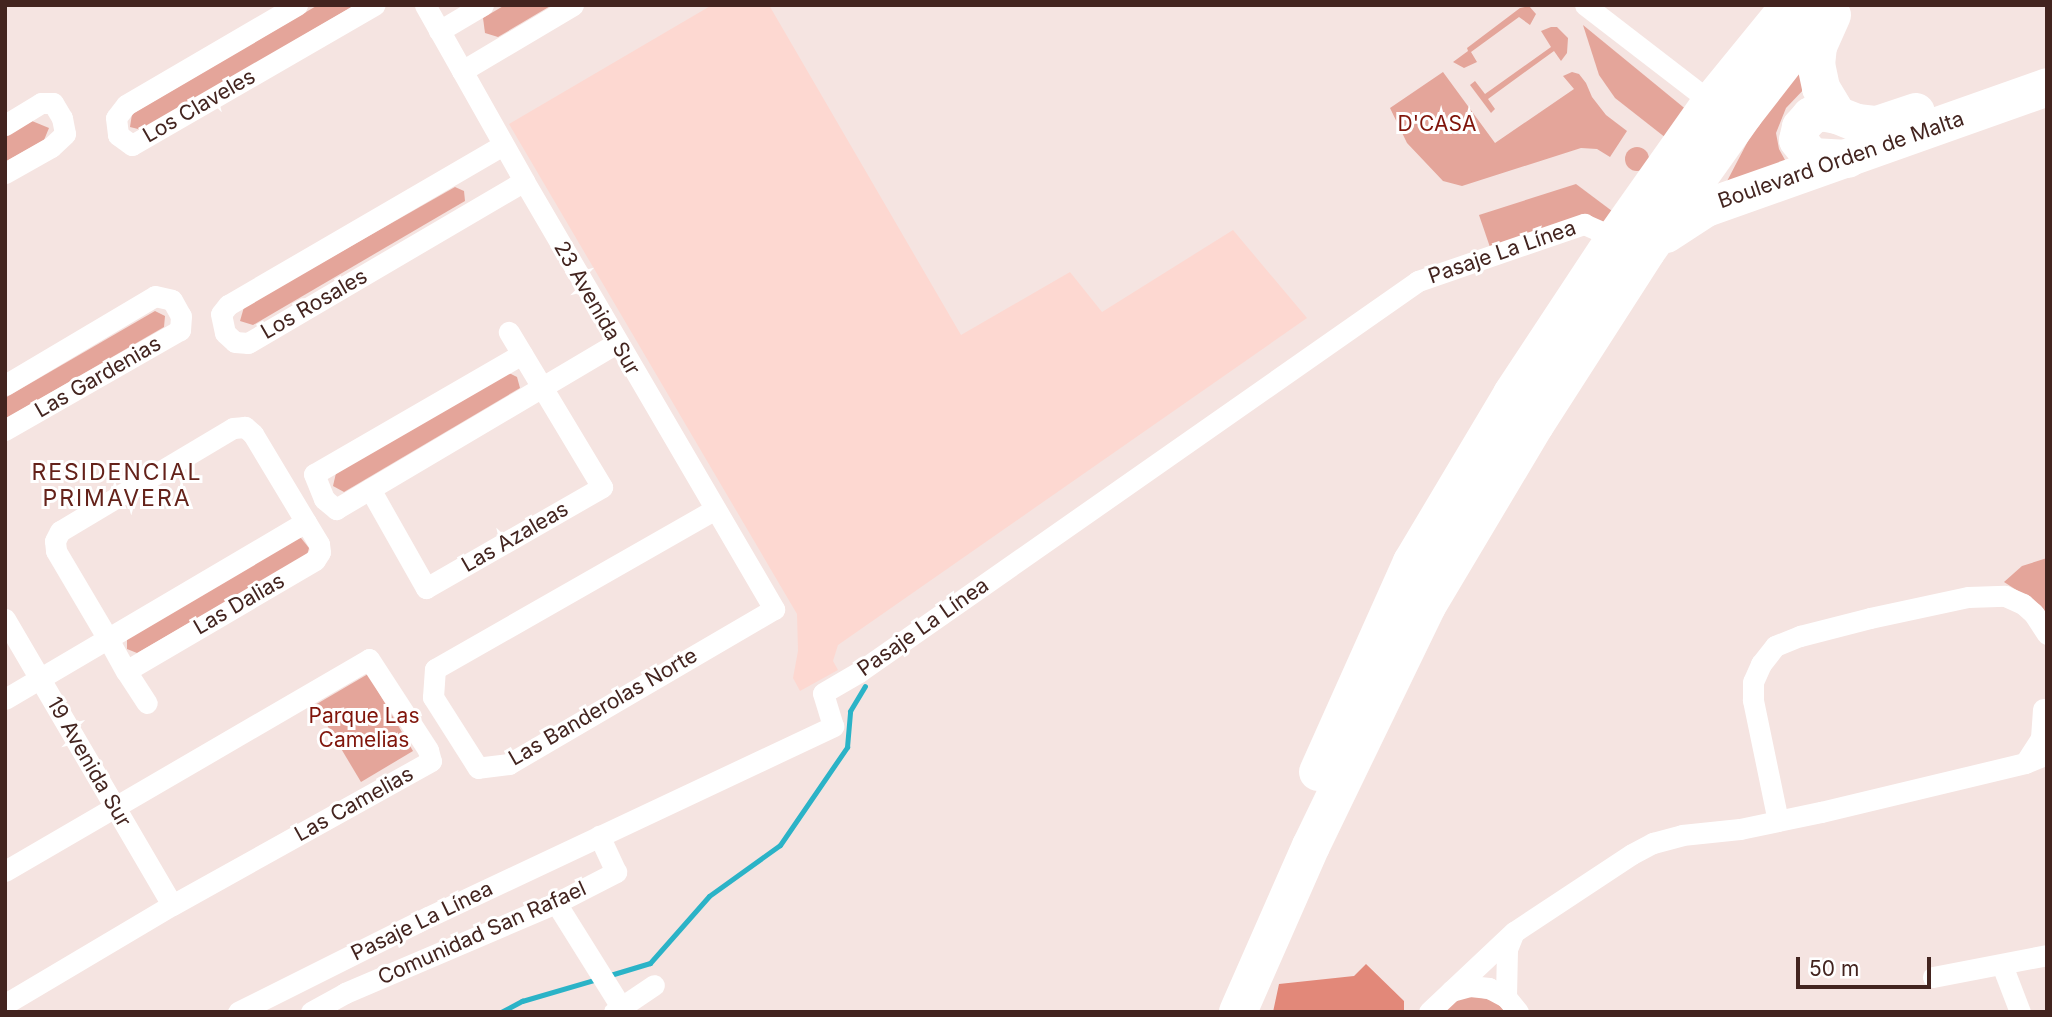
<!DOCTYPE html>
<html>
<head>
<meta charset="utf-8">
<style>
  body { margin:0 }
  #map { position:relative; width:2052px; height:1017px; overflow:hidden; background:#f5e4e1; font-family:Inter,sans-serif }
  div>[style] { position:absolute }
  .built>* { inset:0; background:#fdd8d1 }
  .green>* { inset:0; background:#e4a59a }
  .round { border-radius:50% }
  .forest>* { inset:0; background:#e28879 }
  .stream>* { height:5px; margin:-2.5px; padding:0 2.5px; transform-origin:2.5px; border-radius:2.5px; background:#2bb3c7 }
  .street>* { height:21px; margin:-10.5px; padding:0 10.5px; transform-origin:10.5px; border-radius:10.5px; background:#fff }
  .highway>* { height:38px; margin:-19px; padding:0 19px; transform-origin:19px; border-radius:19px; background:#fff }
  span { translate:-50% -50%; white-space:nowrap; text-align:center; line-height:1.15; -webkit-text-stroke:6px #fff; paint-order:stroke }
  .street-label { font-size:21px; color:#43241f }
  .park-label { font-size:21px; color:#80150b }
  .neighbourhood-label { font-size:23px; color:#64221a; letter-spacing:2px }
  .frame { position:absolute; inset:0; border:7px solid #43241f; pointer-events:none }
  .scale { position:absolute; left:1796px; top:957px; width:135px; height:32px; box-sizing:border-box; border:4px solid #43241f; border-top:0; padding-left:9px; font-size:21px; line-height:24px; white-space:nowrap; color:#43241f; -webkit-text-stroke:5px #fff; paint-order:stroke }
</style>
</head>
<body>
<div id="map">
  <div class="built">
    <div style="clip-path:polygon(712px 5px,769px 5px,961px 335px,1070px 272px,1102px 312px,1233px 230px,1307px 318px,838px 645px,833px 661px,838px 670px,800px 691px,793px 678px,798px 651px,797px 614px,509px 124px)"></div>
  </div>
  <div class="green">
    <div style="clip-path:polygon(318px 5px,355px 5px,142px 130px,130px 127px,132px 114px)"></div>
    <div style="clip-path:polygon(505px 5px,552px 5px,498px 37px,485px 33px,483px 18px)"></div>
    <div style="clip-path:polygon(1529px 6px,1536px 14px,1530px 25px,1519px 17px,1471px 52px,1477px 62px,1464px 68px,1453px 62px,1468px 51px,1467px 48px,1520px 8px)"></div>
    <div style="clip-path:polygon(1583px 25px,1688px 111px,1666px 138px,1615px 98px,1599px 75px)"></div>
    <div style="clip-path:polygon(1551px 27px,1557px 27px,1568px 38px,1567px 53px,1561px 61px,1554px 51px,1488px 99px,1495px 109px,1491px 113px,1470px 85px,1475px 81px,1485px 94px,1551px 47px,1541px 31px)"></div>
    <div style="clip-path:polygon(1804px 59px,1808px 85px,1786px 108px,1776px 133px,1779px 149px,1790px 169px,1725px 185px,1749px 139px)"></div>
    <div style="clip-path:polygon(1443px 72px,1495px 143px,1574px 89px,1563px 76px,1572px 72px,1579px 74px,1586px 83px,1592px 97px,1606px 115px,1627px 131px,1610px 157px,1597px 149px,1581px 148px,1462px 186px,1443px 181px,1407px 143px,1390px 108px)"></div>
    <div style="clip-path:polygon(32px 121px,49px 128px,44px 140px,5px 162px,5px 137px)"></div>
    <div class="round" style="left:1625px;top:147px;width:24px;height:24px"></div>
    <div style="clip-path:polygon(1576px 184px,1616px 214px,1603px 231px,1492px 253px,1479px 215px)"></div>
    <div style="clip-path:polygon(455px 187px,464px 191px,465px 201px,253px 325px,240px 321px,244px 307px)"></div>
    <div style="clip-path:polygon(155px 311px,165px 316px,164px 327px,5px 419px,5px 398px)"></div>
    <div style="clip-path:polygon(507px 372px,517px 377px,520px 388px,344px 492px,333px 486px,336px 473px)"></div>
    <div style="clip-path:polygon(301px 538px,309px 548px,307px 555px,137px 653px,127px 649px,127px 638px,292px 539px)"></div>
    <div style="clip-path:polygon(2047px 558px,2047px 616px,2040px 605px,2004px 582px,2022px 566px)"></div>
    <div style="clip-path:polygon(368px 674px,413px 751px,361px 782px,315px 705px)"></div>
    <div style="clip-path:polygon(1469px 995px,1495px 1001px,1506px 1012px,1440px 1012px,1456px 999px)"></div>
  </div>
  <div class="forest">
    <div style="clip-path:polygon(1366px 964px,1404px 1001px,1404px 1012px,1273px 1012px,1279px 984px,1354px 976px)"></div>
  </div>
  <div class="stream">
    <div style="left:607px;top:976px;width:45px;rotate:-16.8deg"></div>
    <div style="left:650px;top:963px;width:89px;rotate:-48.6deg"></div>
    <div style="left:709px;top:896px;width:87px;rotate:-35.7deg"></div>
    <div style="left:780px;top:845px;width:119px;rotate:-55.6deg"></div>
    <div style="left:847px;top:747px;width:36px;rotate:-85deg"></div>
    <div style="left:850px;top:711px;width:29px;rotate:-59deg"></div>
    <div style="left:501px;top:1012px;width:24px;rotate:-28deg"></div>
    <div style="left:522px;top:1001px;width:78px;rotate:-16.3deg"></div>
  </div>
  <div class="street">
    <div style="left:297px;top:5px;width:198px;rotate:149.7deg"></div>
    <div style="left:126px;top:105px;width:16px;rotate:128deg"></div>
    <div style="left:116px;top:118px;width:17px;rotate:83deg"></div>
    <div style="left:118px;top:135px;width:17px;rotate:36deg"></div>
    <div style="left:132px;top:145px;width:280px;rotate:-30deg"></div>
    <div style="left:425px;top:5px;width:202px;rotate:60.6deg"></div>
    <div style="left:524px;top:181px;width:496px;rotate:59.7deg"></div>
    <div style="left:774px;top:609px;width:307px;rotate:149.7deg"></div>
    <div style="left:509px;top:764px;width:31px;rotate:173deg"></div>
    <div style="left:478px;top:768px;width:84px;rotate:-122.4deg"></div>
    <div style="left:433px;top:697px;width:28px;rotate:-86deg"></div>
    <div style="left:435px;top:669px;width:322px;rotate:-29.7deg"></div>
    <div style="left:1585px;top:5px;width:159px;rotate:37.6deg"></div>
    <div style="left:439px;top:31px;width:51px;rotate:-30.6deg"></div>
    <div style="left:462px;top:71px;width:129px;rotate:-30.7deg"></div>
    <div style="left:5px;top:125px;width:42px;rotate:-31.4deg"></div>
    <div style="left:41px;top:103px;width:12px"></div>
    <div style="left:53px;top:103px;width:17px;rotate:59deg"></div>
    <div style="left:62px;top:118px;width:16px;rotate:79deg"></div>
    <div style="left:65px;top:134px;width:19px;rotate:137deg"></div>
    <div style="left:51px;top:147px;width:53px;rotate:150.5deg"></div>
    <div style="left:503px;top:145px;width:318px;rotate:149.8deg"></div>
    <div style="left:228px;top:305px;width:11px;rotate:128deg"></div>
    <div style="left:221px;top:314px;width:19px;rotate:78deg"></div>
    <div style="left:225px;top:333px;width:13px;rotate:42deg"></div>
    <div style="left:235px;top:342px;width:13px;rotate:4deg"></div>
    <div style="left:248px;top:343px;width:320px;rotate:-30.4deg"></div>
    <div style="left:522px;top:354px;width:240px;rotate:150deg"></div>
    <div style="left:314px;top:474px;width:27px;rotate:68deg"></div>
    <div style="left:324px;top:499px;width:16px;rotate:40deg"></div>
    <div style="left:336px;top:509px;width:326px;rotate:-30.6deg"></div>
    <div style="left:5px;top:385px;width:174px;rotate:-30.7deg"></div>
    <div style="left:155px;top:296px;width:17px;rotate:13deg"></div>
    <div style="left:172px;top:300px;width:18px;rotate:61deg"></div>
    <div style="left:181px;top:316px;width:14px;rotate:94deg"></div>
    <div style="left:180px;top:330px;width:202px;rotate:150.3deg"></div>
    <div style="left:370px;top:489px;width:114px;rotate:60.5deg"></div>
    <div style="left:426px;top:588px;width:203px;rotate:-29.8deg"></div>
    <div style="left:602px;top:487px;width:181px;rotate:-121deg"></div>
    <div style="left:5px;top:619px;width:331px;rotate:59.7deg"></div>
    <div style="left:126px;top:671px;width:219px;rotate:-30.4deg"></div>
    <div style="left:315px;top:560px;width:9px;rotate:-58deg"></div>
    <div style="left:320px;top:552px;width:8px;rotate:-97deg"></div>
    <div style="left:319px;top:544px;width:128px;rotate:-121deg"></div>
    <div style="left:253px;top:434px;width:11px;rotate:-139deg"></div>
    <div style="left:245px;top:427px;width:12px;rotate:175deg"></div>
    <div style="left:233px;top:428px;width:201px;rotate:149.2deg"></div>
    <div style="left:60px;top:531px;width:11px;rotate:117deg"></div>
    <div style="left:55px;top:541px;width:10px;rotate:84deg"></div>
    <div style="left:56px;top:551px;width:102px;rotate:59.4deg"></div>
    <div style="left:108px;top:639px;width:37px;rotate:61deg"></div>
    <div style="left:126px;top:671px;width:38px;rotate:57deg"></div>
    <div style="left:5px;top:699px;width:349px;rotate:-30.5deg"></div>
    <div style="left:2025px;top:763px;width:30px;rotate:-57deg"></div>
    <div style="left:2041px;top:738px;width:29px;rotate:-86deg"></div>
    <div style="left:1778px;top:821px;width:124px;rotate:-101.7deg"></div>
    <div style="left:1753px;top:700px;width:18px;rotate:-90deg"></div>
    <div style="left:1753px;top:682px;width:20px;rotate:-66deg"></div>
    <div style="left:1761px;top:664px;width:23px;rotate:-52deg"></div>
    <div style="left:1775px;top:646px;width:27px;rotate:-22deg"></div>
    <div style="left:1800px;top:636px;width:72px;rotate:-14.4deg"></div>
    <div style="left:1870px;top:618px;width:100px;rotate:-12.1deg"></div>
    <div style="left:1968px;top:597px;width:37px;rotate:-2deg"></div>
    <div style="left:2005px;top:596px;width:20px;rotate:24deg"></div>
    <div style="left:2023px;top:604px;width:15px;rotate:42deg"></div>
    <div style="left:2034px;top:614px;width:24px;rotate:57deg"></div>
    <div style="left:5px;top:871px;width:421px;rotate:-30.2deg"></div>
    <div style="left:369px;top:659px;width:108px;rotate:57deg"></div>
    <div style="left:428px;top:750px;width:11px;rotate:75deg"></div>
    <div style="left:431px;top:761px;width:296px;rotate:150.9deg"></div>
    <div style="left:172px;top:905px;width:194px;rotate:149.3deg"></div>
    <div style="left:556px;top:903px;width:123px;rotate:58deg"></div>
    <div style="left:2002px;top:965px;width:50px;rotate:69deg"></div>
    <div style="left:1933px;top:977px;width:116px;rotate:-10.9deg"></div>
    <div style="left:1451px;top:991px;width:20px;rotate:-15deg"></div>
    <div style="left:1470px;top:986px;width:19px;rotate:6deg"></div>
    <div style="left:1489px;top:988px;width:19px;rotate:28deg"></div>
    <div style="left:1506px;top:997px;width:19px;rotate:51deg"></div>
    <div style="left:1506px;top:997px;width:48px;rotate:-88.8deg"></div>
    <div style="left:1507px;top:949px;width:16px;rotate:-68deg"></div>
    <div style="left:238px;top:1012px;width:212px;rotate:-26.6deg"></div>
    <div style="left:428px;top:917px;width:448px;rotate:-25.2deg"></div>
    <div style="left:833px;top:726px;width:34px;rotate:-107deg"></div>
    <div style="left:823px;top:693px;width:42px;rotate:-30.3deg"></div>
    <div style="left:859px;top:672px;width:682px;rotate:-34.97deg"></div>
    <div style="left:1418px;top:281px;width:176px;rotate:-19deg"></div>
    <div style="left:1584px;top:224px;width:34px;rotate:24deg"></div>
    <div style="left:311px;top:1012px;width:39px;rotate:-29deg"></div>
    <div style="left:345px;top:993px;width:229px;rotate:-23.1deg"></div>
    <div style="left:556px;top:903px;width:68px;rotate:-27.3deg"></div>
    <div style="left:616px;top:872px;width:40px;rotate:-115deg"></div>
    <div style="left:614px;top:1012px;width:48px;rotate:-34deg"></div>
    <div style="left:1429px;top:1012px;width:117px;rotate:-43.3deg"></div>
    <div style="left:1514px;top:932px;width:141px;rotate:-33.5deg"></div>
    <div style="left:1632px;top:854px;width:24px;rotate:-28deg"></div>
    <div style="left:1653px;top:843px;width:30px;rotate:-15deg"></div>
    <div style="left:1682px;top:835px;width:58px;rotate:-5.9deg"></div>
    <div style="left:1740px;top:829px;width:83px;rotate:-11.9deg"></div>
    <div style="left:1821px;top:812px;width:210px;rotate:-13.5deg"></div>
    <div style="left:2025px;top:763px;width:24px;rotate:-22deg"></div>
  </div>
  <div class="highway">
    <div style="left:1832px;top:15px;width:34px;rotate:114deg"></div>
    <div style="left:1818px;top:46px;width:18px;rotate:96deg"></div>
    <div style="left:1816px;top:64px;width:25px;rotate:78deg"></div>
    <div style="left:1821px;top:88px;width:31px;rotate:59deg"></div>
    <div style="left:1837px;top:115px;width:22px;rotate:22deg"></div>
    <div style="left:1857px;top:123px;width:20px;rotate:6deg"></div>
    <div style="left:1877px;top:125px;width:41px;rotate:-18.4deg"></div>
    <div style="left:1837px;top:115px;width:15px;rotate:-169deg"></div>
    <div style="left:1822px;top:112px;width:12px;rotate:160deg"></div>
    <div style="left:1811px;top:116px;width:15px;rotate:132deg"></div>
    <div style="left:1801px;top:127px;width:13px;rotate:103deg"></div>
    <div style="left:1798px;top:140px;width:22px;rotate:51deg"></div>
    <div style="left:1812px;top:157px;width:36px;rotate:3deg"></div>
    <div style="left:1666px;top:234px;width:48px;rotate:-33deg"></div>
    <div style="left:1706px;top:208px;width:362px;rotate:-19.5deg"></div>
    <div style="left:1318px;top:772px;width:230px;rotate:-65.9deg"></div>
    <div style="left:1412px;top:562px;width:196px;rotate:-59.2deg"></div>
    <div style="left:1512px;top:394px;width:187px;rotate:-56.6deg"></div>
    <div style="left:1615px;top:238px;width:166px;rotate:-54.8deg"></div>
    <div style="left:1711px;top:102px;width:125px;rotate:-50.8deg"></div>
    <div style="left:1238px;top:1012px;width:181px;rotate:-66.3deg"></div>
    <div style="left:1311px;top:846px;width:267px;rotate:-64.2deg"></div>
    <div style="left:1427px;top:606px;width:211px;rotate:-59.2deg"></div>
    <div style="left:1535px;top:425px;width:206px;rotate:-57.3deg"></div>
    <div style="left:1646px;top:252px;width:169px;rotate:-54.6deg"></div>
    <div style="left:1744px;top:114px;width:138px;rotate:-52.1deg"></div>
  </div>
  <div class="street-label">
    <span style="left:199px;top:106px;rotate:-30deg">Los Claveles</span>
    <span style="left:1841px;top:160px;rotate:-19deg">Boulevard Orden de Malta</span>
    <span style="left:1502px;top:252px;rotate:-19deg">Pasaje La Línea</span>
    <span style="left:314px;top:304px;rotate:-30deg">Los Rosales</span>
    <span style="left:597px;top:308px;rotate:60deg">23 Avenida Sur</span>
    <span style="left:98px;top:377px;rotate:-30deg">Las Gardenias</span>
    <span style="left:515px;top:537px;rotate:-30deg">Las Azaleas</span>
    <span style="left:239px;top:604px;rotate:-30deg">Las Dalias</span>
    <span style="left:923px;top:627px;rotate:-35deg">Pasaje La Línea</span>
    <span style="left:603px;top:707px;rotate:-30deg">Las Banderolas Norte</span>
    <span style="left:89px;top:762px;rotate:60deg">19 Avenida Sur</span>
    <span style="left:354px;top:804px;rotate:-29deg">Las Camelias</span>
    <span style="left:422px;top:921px;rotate:-26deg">Pasaje La Línea</span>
    <span style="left:482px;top:933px;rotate:-24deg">Comunidad San Rafael</span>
  </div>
  <div class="park-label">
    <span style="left:1437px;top:124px">D'CASA</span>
    <span style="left:364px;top:728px">Parque Las<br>Camelias</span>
  </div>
  <div class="neighbourhood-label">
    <span style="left:117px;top:485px">RESIDENCIAL<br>PRIMAVERA</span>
  </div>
  <div class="frame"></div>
  <div class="scale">50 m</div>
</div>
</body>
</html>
